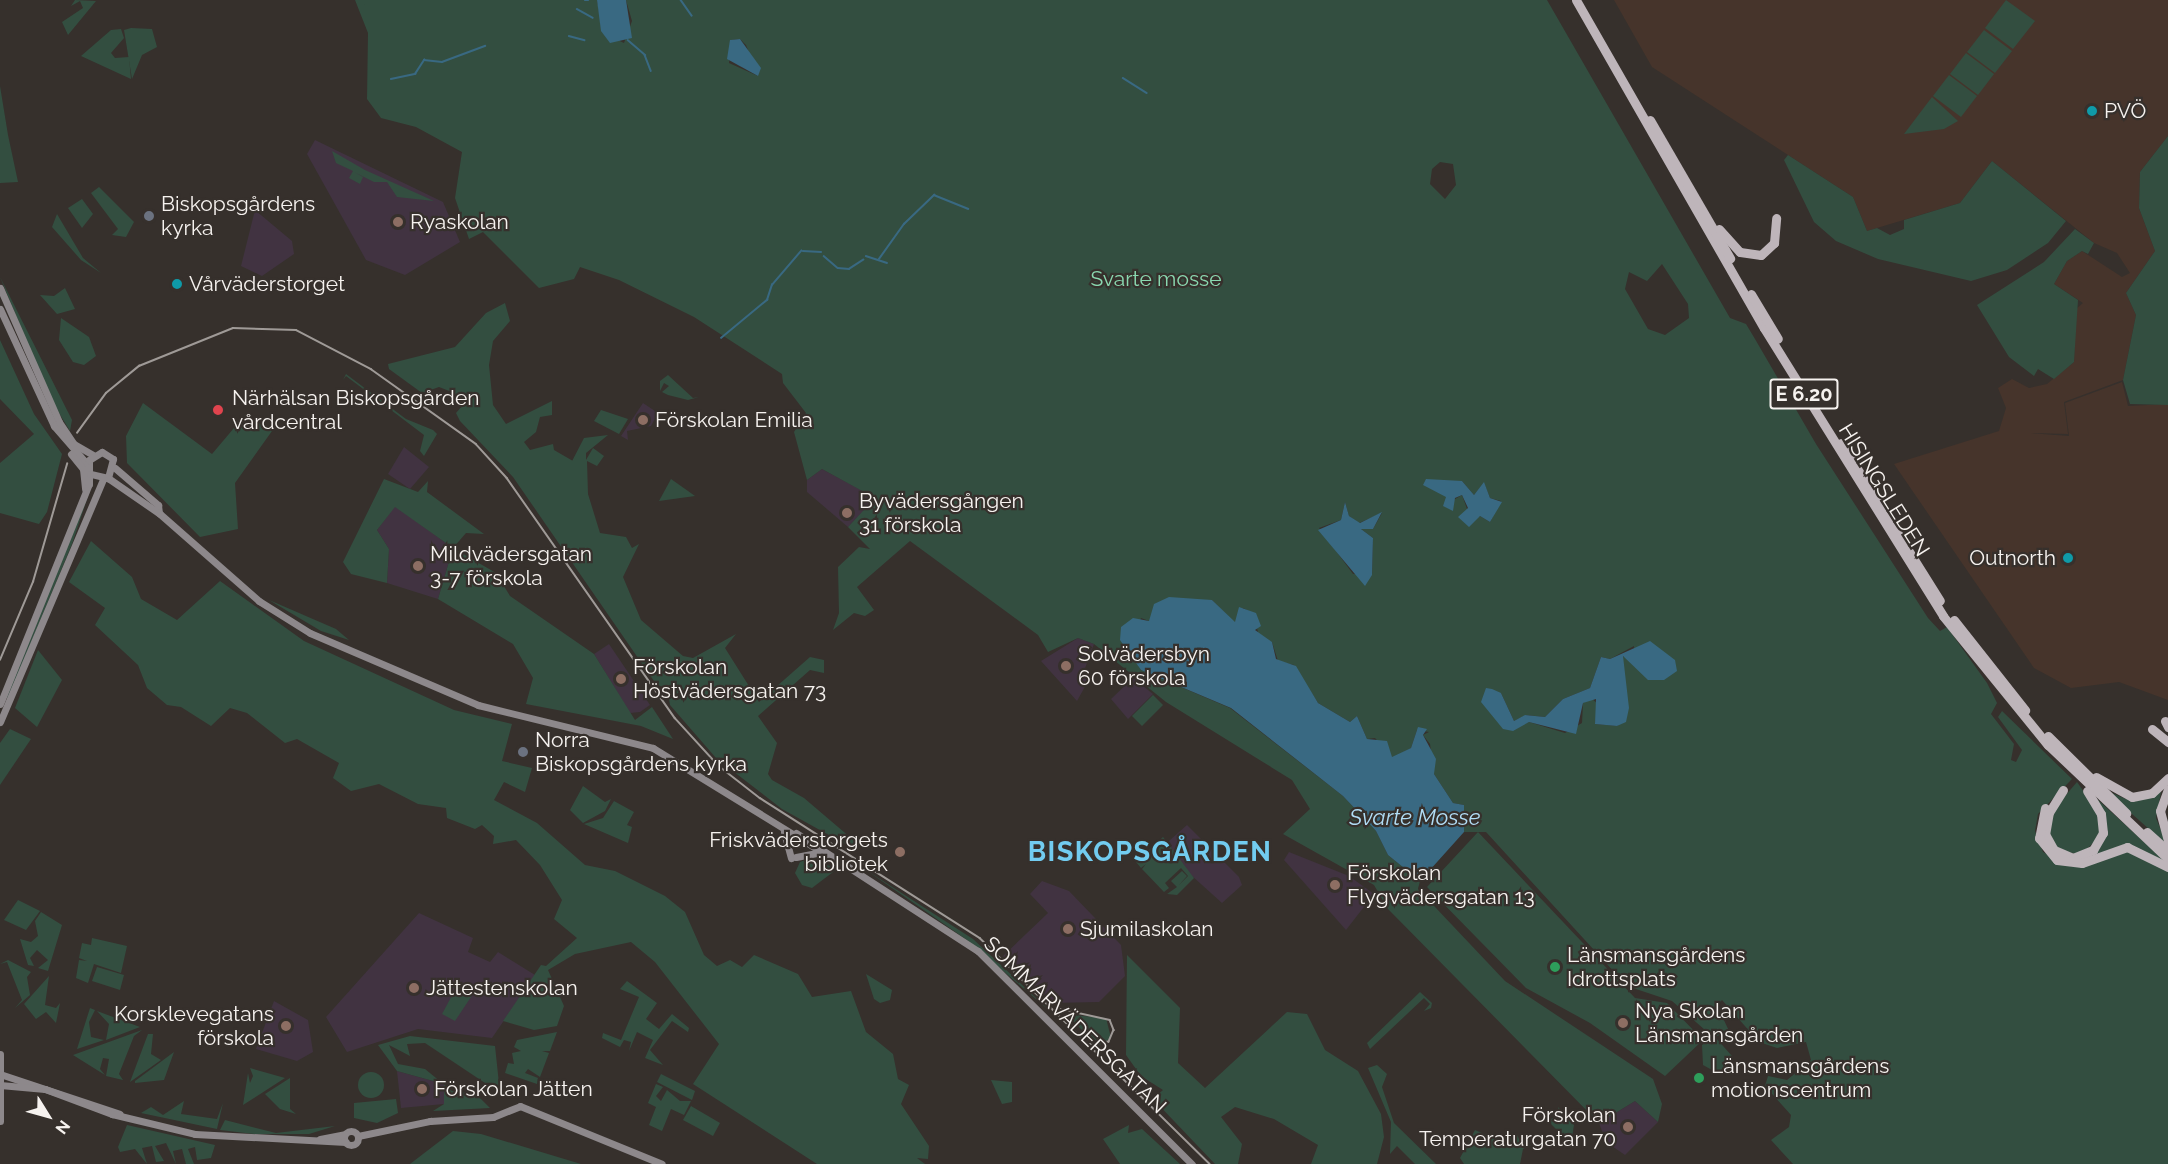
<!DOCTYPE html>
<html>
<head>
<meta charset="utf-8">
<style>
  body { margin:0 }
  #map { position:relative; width:2168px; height:1164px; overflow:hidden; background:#36302c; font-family:Raleway,sans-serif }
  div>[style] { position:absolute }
  .industrial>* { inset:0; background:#46342b }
  .education>* { inset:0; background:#413341 }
  .green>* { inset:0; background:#334e40 }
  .round { border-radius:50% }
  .water>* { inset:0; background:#396982 }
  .stream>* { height:1.5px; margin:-0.75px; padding:0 0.75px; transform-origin:0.75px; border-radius:0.75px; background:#396982 }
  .secondary>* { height:7px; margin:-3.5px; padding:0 3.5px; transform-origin:3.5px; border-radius:3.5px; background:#8d888b }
  .secondary>.ring { margin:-3.5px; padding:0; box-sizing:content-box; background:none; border:7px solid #8d888b; border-radius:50% }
  .highway>* { height:9px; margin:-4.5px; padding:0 4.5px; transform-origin:4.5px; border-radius:4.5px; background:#beb5ba }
  .tram>* { height:1.5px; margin:-0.75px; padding:0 0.75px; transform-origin:0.75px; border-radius:0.75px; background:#9f9a97 }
  .dots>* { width:16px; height:16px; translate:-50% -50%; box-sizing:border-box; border:3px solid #36302c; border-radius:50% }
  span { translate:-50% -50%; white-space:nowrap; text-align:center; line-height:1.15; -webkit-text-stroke:4.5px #36302c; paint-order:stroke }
  .shield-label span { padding:2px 4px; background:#36302c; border:2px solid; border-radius:4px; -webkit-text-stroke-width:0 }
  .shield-label { font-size:20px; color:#f6f2ef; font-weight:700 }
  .poi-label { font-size:21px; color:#f6f2ef }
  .left { translate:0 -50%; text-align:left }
  .right { translate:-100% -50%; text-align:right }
  .park-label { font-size:21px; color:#8ad8b0 }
  .street-label { font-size:21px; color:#f6f2ef }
  .water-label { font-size:22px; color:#b1ddf6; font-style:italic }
  .district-label { font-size:27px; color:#72ccf0; font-weight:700; letter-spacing:1.5px }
  .north { position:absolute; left:18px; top:1086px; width:60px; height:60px; -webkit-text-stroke:4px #36302c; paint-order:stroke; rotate:127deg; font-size:16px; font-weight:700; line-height:24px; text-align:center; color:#f6f2ef }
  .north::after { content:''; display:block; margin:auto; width:21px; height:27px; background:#f6f2ef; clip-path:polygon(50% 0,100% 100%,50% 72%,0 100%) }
</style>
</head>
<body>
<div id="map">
  <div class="industrial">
    <div style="clip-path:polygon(1614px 0,2168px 0,2168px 136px,2140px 172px,2139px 208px,2155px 251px,2126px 293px,2136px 315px,2123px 380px,2064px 402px,2068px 434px,2030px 433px,2069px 436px,2065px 403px,2122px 382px,2128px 406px,2168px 404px,2168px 700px,2119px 682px,2071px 688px,2034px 668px,1894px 464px,1999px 431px,2006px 408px,1998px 388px,2012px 379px,2029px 388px,2047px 384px,2074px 362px,2076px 309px,2083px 303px,2054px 284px,2067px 261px,2082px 251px,2122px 277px,2130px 273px,2117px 253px,2094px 243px,1992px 161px,1960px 203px,1867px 231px,1853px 197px,1652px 67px)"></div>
  </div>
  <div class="education">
    <div style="clip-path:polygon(315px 140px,443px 202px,460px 242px,405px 275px,366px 260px,307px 154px)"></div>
    <div style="clip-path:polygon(255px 210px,292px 241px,294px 254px,262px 276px,241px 266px)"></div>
    <div style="clip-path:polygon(643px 403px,658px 413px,651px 426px,627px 431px,628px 440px,621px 436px)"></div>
    <div style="clip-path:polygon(404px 447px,429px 467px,410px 489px,388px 474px)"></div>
    <div style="clip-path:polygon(822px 469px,876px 498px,848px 527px,807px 492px,807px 480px)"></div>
    <div style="clip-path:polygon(395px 506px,453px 548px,438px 599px,387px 583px,389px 549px,377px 530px)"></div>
    <div style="clip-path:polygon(1078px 638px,1094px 644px,1084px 671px,1087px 683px,1077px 701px,1041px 661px)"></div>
    <div style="clip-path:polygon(609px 644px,650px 705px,640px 712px,630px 713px,594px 654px)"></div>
    <div style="clip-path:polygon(1133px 678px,1153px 694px,1128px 719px,1111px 699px)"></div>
    <div style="clip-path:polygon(1187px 825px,1239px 877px,1242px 885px,1222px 903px,1161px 848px)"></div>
    <div style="clip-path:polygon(1289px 852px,1349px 876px,1374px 894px,1346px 930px,1284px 860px)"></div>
    <div style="clip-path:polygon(1042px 881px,1069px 891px,1121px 945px,1125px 976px,1099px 1002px,1050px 1003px,1003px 956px,1048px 913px,1030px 894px)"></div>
    <div style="clip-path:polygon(419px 913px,473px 938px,468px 952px,490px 962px,498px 952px,535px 975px,492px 1038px,418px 1029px,347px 1052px,326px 1017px)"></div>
    <div style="clip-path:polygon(274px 1001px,308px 1020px,313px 1052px,297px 1061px,256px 1049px)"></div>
    <div style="clip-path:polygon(397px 1071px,444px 1084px,444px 1104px,401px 1108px)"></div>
    <div style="clip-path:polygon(1635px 1101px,1658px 1122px,1625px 1155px,1606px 1142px,1599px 1123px)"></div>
  </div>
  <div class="green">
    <div style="clip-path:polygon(75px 0,96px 1px,68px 35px,62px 22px,83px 8px,80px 1px,71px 6px)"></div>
    <div style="clip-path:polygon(evenodd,355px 0,597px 0,603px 33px,624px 43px,632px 21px,626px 0,1547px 0,1730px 318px,1746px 324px,1755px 339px,1816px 444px,1928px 618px,1940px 631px,1947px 627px,1987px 683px,1997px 703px,1991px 714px,2014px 744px,2011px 760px,2016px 762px,2022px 750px,1998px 717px,2002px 711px,2072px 779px,2038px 814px,2035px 831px,2043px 852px,2072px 867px,2130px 849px,2168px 870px,2168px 1164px,1793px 1164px,1771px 1140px,1789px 1127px,1791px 1115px,1765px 1086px,1768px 1076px,1787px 1080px,1811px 1060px,1806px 1042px,1777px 1048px,1759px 1042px,1722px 1000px,1717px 1005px,1729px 1031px,1715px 1037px,1732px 1056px,1721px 1075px,1703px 1065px,1702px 1045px,1709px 1040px,1705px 1030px,1672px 1001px,1627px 986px,1486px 832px,1464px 832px,1464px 805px,1453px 803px,1434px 774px,1430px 744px,1423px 735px,1429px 732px,1417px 730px,1411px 748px,1392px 758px,1375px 738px,1367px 739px,1357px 716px,1350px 722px,1318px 703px,1294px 665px,1278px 661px,1272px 642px,1259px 637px,1254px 614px,1243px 608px,1235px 623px,1212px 600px,1149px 621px,1141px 618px,1129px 651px,1141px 670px,1230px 708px,1343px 796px,1376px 831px,1388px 855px,1420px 881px,1418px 889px,1505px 981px,1653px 1079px,1662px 1104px,1658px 1122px,1635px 1101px,1599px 1123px,1388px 909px,1374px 885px,1283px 834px,1310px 809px,1292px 780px,1166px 702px,1094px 644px,1078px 638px,1048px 652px,1038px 635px,910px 541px,857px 587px,874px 610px,865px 616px,854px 613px,833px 630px,839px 613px,838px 567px,859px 547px,870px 549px,848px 527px,875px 498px,822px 469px,807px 480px,794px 432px,806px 413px,783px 383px,782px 374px,694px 317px,619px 280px,580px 267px,574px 279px,539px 288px,483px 232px,469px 239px,455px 198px,462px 152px,416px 127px,381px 118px,367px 99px,368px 33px,355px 0,740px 39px,746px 45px,758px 76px,729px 63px,731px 40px,740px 39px,355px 0,1440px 162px,1453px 164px,1456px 185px,1445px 199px,1430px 184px,1432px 169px,1440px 162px,355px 0,1662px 264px,1688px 304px,1689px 318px,1665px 335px,1648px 329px,1625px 289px,1629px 272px,1647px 281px,1662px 264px,355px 0,1462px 481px,1474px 495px,1484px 483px,1490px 498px,1501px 501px,1490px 522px,1480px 516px,1471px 520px,1462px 495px,1443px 506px,1462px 481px,355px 0,1345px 502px,1349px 516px,1359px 523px,1382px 513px,1373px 529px,1361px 529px,1373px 538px,1372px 575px,1353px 574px,1319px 528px,1341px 520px,1345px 502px,355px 0,1634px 646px,1635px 667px,1624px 656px,1620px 662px,1627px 698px,1618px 726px,1595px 724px,1599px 705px,1591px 698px,1583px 703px,1582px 723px,1565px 733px,1529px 722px,1504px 729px,1491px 708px,1501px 693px,1514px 721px,1526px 715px,1545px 717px,1563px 699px,1590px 688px,1601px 657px,1610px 659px,1634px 646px)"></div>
    <div style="clip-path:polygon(2006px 0,2035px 21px,2013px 49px,1985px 28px)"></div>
    <div style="clip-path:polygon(131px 28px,152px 29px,157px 47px,142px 55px,132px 79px,124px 30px)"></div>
    <div style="clip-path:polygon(121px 29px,124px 38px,111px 53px,115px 58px,129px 57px,131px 79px,81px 56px,111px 30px)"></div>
    <div style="clip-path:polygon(1984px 30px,2012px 51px,1995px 73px,1967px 52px)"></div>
    <div style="clip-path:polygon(1966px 53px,1994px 74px,1978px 95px,1950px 74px)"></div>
    <div style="clip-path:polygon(1949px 75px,1977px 96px,1961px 117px,1933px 96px)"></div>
    <div style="clip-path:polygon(0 86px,8px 135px,18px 182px,0 183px)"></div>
    <div style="clip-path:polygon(1932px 97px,1958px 121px,1944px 129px,1904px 134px)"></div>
    <div style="clip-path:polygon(2168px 136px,2168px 405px,2130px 404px,2123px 380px,2136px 315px,2126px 293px,2155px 251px,2139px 208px,2140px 172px)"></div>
    <div style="clip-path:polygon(332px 151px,365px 170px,434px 201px,397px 197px,387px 182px,374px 182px,354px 172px,363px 177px,360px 184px,349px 178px,353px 171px,336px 163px)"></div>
    <div style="clip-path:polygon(1788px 155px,1853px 197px,1867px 231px,1877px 228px,1890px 235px,1904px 229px,1904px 220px,1960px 203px,1992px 161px,2066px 221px,2048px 243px,2007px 270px,1971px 281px,1878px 259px,1836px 241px,1814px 222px,1784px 160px)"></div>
    <div style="clip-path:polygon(99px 187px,134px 222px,126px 237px,112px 235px,118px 229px,91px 193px)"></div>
    <div style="clip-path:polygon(82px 199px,93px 214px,82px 228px,68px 208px)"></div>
    <div style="clip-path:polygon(57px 214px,83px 258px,101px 273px,81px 260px,52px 227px)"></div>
    <div style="clip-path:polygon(2075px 229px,2094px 243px,2088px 254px,2082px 251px,2067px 261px,2054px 284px,2078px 300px,2074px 362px,2054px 379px,2038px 369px,2034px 376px,2009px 357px,1977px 305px,2044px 262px)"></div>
    <div style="clip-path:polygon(0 277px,72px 420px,70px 431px,51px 400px)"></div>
    <div style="clip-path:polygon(65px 288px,75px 309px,57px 314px,40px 295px,54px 296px)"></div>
    <div style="clip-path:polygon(505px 303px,510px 321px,493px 341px,489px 365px,493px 405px,506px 424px,552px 401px,552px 415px,540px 417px,536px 432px,524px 442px,530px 450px,553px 444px,554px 450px,573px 461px,569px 467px,584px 438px,608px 435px,586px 453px,586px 460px,593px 448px,604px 456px,597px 466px,587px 461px,588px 494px,600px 533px,626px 537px,632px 548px,639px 544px,623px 577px,641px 620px,683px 656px,693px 658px,736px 634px,725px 648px,759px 702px,810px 657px,824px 660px,824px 673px,810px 670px,758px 716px,777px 743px,768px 774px,772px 780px,804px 798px,858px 844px,854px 849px,782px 809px,716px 758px,670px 705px,667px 689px,656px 684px,513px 477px,460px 421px,456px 413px,462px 406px,452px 392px,439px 387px,422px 393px,389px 369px,388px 364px,455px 347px,486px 313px)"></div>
    <div style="clip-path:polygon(61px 318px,89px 337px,96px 356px,84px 365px,73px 362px,59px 340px)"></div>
    <div style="clip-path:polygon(0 340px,34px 414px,62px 454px,47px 512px,39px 524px,0 513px,0 463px,34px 434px,0 399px)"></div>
    <div style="clip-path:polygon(346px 374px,406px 419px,433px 430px,437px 434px,424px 456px,420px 451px,424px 435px,346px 376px,343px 380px)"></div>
    <div style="clip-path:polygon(668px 375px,693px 398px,699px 397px,688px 400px,668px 395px,662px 392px,669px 386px,664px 383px,660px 391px,660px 381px)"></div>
    <div style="clip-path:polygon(143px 403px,212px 454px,245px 415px,272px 431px,235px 483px,238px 529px,200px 537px,127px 463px,126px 436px)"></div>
    <div style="clip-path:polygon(601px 410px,628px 419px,619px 434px,594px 421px)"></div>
    <div style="clip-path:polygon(384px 479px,418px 492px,428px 481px,427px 492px,484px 534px,466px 533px,453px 548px,496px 573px,510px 596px,594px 654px,635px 720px,652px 707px,673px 739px,641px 726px,526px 704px,533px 678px,513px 644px,438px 599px,453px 548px,395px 507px,377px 530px,389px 549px,387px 583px,351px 574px,343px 562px)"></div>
    <div style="clip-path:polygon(671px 479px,688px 491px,695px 496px,659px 501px)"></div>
    <div style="clip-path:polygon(91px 487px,72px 544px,8px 698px,6px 697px)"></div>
    <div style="clip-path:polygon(91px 541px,132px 577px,141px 599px,177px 620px,220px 581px,304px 641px,454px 710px,512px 724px,502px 761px,532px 768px,525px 792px,504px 782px,494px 800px,537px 823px,585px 865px,615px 871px,665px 896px,685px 912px,704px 955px,717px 966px,730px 960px,742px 967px,754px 955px,798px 974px,812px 997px,851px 991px,866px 1032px,893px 1054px,898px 1079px,909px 1085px,901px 1104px,929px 1146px,928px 1159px,917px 1158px,925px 1164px,817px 1164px,693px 1084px,719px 1044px,655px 962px,631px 942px,575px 954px,548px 970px,564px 1006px,557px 1026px,534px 1030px,503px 1021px,541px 965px,546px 966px,577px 938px,554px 919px,562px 900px,540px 865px,516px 840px,493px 844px,494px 836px,482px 825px,475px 829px,447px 818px,446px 808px,418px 804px,379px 784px,351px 791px,333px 778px,339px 763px,297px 739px,285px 743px,247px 713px,230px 708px,211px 726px,181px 707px,167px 705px,147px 688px,138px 665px,95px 625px,105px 608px,69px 582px)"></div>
    <div style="clip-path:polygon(269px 600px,336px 629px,349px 640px,321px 631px)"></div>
    <div style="clip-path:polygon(38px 650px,62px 680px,37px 727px,15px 708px)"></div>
    <div style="clip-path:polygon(1153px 695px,1163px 705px,1142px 726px,1132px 716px)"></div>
    <div style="clip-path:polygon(10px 729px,31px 739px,0 785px,0 743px)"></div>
    <div style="clip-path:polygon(2077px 782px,2096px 809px,2101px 835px,2081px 855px,2056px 849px,2047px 830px,2053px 810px)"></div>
    <div style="clip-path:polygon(583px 786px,605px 802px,611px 799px,605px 811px,583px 823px,570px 810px)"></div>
    <div style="clip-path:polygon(2105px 790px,2126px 799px,2161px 792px,2156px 818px,2167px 845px)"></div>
    <div style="clip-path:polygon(2096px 798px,2167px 863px,2167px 864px,2129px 844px,2090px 858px,2100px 847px)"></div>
    <div style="clip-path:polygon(614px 801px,634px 812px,627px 825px,632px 827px,628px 843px,584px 824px,603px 818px)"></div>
    <div style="clip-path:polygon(1478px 832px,1635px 998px,1667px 1003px,1703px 1040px,1665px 1076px,1590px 1023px,1526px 988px,1427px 887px)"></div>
    <div style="clip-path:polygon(1163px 837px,1194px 878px,1177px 895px,1167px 894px,1177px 887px,1171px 881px,1182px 871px,1187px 876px,1179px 885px,1188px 876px,1181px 868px,1165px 883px,1169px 888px,1164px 892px,1142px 869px,1146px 864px,1141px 868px,1136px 862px)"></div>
    <div style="clip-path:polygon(810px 858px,837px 869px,812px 888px,802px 885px,795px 873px,800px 862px)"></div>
    <div style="clip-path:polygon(866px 870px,973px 939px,1051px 1012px,967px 940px)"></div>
    <div style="clip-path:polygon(18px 900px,40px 911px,26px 930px,4px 920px)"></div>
    <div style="clip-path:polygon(41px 912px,62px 925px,48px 971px,38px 968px,48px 960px,37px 950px,30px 958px,34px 966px,28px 965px,20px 939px,31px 942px,38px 936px,35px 921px)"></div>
    <div style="clip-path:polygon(92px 938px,127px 946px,121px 973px,94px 964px,88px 983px,76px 978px,79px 960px,87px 961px,79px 958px,82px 943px,91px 945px)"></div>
    <div style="clip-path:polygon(1127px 955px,1180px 1008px,1178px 1063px,1205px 1088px,1287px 1012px,1307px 1014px,1325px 1050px,1358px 1071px,1381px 1114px,1384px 1137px,1377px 1164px,1311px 1164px,1318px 1145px,1274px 1119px,1235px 1107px,1221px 1117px,1242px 1144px,1238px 1164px,1215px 1164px,1153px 1099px,1163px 1090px,1141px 1076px,1126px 1055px)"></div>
    <div style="clip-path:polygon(8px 960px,31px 972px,27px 977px,30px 995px,15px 1008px,22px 1000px,7px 962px,0 964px)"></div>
    <div style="clip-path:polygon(97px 967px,124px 975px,120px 990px,92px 981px)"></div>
    <div style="clip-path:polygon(866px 974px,892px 990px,890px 1000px,880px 1003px,874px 999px)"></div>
    <div style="clip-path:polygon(49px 976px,45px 1005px,56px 1008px,60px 1003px,56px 1023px,46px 1012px,36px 1019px,24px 1004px)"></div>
    <div style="clip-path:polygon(627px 981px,657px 1003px,646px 1019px,659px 1029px,672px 1014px,689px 1028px,688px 1032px,672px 1021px,650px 1050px,663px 1065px,645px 1058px,653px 1040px,637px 1032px,629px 1051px,631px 1042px,624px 1040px,620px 1047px,602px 1038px,603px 1033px,621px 1040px,639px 997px,620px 989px)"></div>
    <div style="clip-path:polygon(455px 984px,473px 994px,455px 1021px,442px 1014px,456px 988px,449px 987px)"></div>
    <div style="clip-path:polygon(1420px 992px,1432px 1003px,1431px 1008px,1424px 1011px,1430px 1004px,1424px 998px,1370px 1049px,1367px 1043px)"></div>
    <div style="clip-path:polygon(90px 1008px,95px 1010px,89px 1022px,91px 1037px,104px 1040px,77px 1049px)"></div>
    <div style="clip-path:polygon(97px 1011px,140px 1027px,106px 1040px,109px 1024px)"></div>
    <div style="clip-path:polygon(1073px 1015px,1106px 1018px,1111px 1038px,1098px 1046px,1073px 1021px)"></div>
    <div style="clip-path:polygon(142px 1030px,134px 1036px,119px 1074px,123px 1080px,106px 1076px,109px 1059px,103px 1058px,100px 1069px,105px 1075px,73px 1055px)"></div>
    <div style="clip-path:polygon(557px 1032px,550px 1051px,542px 1051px,549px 1053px,540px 1077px,528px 1069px,525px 1073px,538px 1078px,537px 1084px,505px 1073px,508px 1063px,514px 1064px,512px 1053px,521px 1051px,514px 1047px,517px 1040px)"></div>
    <div style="clip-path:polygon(148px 1034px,153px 1034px,151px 1054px,161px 1060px,130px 1082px)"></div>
    <div style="clip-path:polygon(410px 1036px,495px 1046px,500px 1093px,425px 1043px,407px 1044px,410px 1056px,389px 1045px,398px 1064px,425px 1069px,452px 1091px,476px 1094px,490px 1108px,433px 1111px,444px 1104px,444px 1084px,397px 1071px,378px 1045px)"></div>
    <div style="clip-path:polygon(174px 1052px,164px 1080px,135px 1083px,135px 1081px)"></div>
    <div style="clip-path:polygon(1377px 1065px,1387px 1074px,1382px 1087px,1394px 1123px,1436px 1164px,1415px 1164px,1397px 1146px,1390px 1154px,1391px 1122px,1368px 1068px)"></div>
    <div style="clip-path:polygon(250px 1068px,285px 1078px,243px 1105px,248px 1073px,250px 1083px,253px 1076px)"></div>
    <div class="round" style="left:358px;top:1072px;width:26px;height:26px"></div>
    <div style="clip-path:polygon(661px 1074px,695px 1091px,692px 1100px,657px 1082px)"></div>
    <div style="clip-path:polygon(290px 1078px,290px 1109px,296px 1114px,280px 1109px,265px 1094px)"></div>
    <div style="clip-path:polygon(991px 1080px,1012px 1082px,1012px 1102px,1002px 1104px)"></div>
    <div style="clip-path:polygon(656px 1084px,663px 1087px,656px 1096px,661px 1101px,667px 1090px,680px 1101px,691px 1101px,684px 1115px,671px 1109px,662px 1131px,649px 1125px,656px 1107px,648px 1103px)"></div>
    <div style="clip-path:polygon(396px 1099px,398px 1113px,377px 1123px,354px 1118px,354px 1103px)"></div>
    <div style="clip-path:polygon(184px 1101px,181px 1114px,217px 1119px,223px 1103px,217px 1129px,141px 1113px,151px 1107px,163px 1115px)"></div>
    <div style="clip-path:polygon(691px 1106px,720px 1123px,713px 1136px,683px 1120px)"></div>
    <div style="clip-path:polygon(1558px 1107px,1574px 1125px,1572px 1137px,1564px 1137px,1548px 1121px,1559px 1114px)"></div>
    <div style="clip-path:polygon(225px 1120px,276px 1133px,335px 1126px,309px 1134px,254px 1134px,220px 1130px)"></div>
    <div style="clip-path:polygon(127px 1125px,215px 1145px,211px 1158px,197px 1160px,195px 1147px,188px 1149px,194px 1164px,186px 1164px,182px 1149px,173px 1151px,176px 1164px,166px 1143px,155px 1146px,164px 1161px,156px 1162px,152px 1146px,142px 1148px,147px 1164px,135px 1149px,120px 1152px,118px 1147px)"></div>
    <div style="clip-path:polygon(1129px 1125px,1128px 1133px,1142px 1129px,1180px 1164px,1120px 1164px,1103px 1139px)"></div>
    <div style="clip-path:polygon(1475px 1130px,1500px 1141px,1517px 1135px,1522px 1145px,1531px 1145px,1523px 1149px,1520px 1164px,1464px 1164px,1460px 1158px)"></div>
    <div style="clip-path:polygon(453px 1131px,481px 1134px,581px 1164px,410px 1164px)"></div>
  </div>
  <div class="water">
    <div style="clip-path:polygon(597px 0,626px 0,632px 38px,610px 43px,601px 31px)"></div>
    <div style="clip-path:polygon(740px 39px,761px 68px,758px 76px,727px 59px,730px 40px)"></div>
    <div style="clip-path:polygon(1426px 479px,1462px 481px,1474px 495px,1484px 482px,1490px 498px,1502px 502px,1490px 522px,1480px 516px,1469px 527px,1458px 517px,1468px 508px,1462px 495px,1455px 498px,1453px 511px,1443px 506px,1446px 497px,1423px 485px)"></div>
    <div style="clip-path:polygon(1345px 502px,1349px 516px,1360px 523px,1382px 512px,1373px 529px,1361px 529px,1373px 538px,1372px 575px,1365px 586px,1318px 530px,1341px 520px)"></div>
    <div style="clip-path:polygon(1169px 597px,1212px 600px,1235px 622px,1239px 607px,1256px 613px,1261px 626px,1255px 630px,1272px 642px,1276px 659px,1296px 666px,1318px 703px,1350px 722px,1357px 716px,1367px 739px,1387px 741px,1392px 757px,1411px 748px,1418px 727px,1427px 729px,1423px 735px,1436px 759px,1434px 774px,1453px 803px,1464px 805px,1464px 832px,1420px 881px,1388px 855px,1376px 831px,1343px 796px,1231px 708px,1141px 670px,1120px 640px,1121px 627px,1133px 618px,1149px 621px,1154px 604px)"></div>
    <div style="clip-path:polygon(1650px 641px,1675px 660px,1677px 671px,1664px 680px,1648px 680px,1623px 656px,1629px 708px,1626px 722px,1617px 726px,1595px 724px,1596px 699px,1583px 703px,1576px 734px,1529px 722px,1513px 731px,1503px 729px,1481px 702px,1486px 688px,1492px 689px,1501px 693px,1514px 721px,1525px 715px,1545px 717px,1563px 699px,1590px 688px,1601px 657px,1610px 659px)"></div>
  </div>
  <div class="stream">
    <div style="left:585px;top:0;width:3px"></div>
    <div style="left:681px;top:0;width:19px;rotate:55deg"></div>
    <div style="left:577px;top:9px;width:18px;rotate:29deg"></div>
    <div style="left:569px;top:36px;width:16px;rotate:15deg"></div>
    <div style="left:628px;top:40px;width:23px;rotate:41deg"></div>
    <div style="left:645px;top:55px;width:17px;rotate:69deg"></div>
    <div style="left:1123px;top:78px;width:28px;rotate:32deg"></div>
    <div style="left:391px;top:79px;width:25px;rotate:-12deg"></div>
    <div style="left:415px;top:74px;width:17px;rotate:-57deg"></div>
    <div style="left:424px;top:60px;width:18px;rotate:6deg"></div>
    <div style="left:442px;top:62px;width:46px;rotate:-20.4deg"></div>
    <div style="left:803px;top:251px;width:18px;rotate:3deg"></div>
    <div style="left:824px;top:256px;width:18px;rotate:41deg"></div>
    <div style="left:838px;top:268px;width:11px;rotate:5deg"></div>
    <div style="left:849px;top:269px;width:17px;rotate:-33deg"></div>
    <div style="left:866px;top:256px;width:22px;rotate:18deg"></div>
    <div style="left:879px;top:259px;width:43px;rotate:-54.5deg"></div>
    <div style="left:904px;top:224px;width:42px;rotate:-44deg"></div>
    <div style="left:934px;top:195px;width:37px;rotate:22deg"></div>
    <div style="left:721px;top:338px;width:60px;rotate:-39.6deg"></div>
    <div style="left:767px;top:300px;width:16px;rotate:-72deg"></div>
    <div style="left:772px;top:285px;width:45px;rotate:-49.5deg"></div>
  </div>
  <div class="secondary">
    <div style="left:0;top:288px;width:146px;rotate:66.2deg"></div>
    <div style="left:59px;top:422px;width:27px;rotate:56deg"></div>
    <div style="left:74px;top:444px;width:22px;rotate:30deg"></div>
    <div style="left:0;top:309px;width:129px;rotate:65.2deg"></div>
    <div style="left:54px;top:426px;width:52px;rotate:48.9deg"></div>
    <div style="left:71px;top:454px;width:19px;rotate:51deg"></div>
    <div style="left:83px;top:469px;width:20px;rotate:84deg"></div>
    <div style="left:115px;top:468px;width:57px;rotate:40.7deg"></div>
    <div style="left:158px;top:505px;width:8px;rotate:83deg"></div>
    <div style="left:108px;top:478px;width:63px;rotate:34.7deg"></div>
    <div style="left:160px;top:514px;width:132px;rotate:41.3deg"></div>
    <div style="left:259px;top:601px;width:60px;rotate:32.1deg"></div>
    <div style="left:310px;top:633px;width:183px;rotate:23.2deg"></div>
    <div style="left:478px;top:705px;width:180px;rotate:13.8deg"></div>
    <div style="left:653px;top:748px;width:216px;rotate:31.6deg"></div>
    <div style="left:0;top:704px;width:237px;rotate:-68deg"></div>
    <div style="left:89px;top:484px;width:24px;rotate:-90deg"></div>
    <div style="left:89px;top:460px;width:15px;rotate:-32deg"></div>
    <div style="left:102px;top:452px;width:13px;rotate:32deg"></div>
    <div style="left:113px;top:459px;width:20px;rotate:105deg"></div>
    <div style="left:108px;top:478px;width:18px;rotate:-167deg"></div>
    <div style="left:0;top:722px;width:264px;rotate:-67deg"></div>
    <div style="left:784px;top:832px;width:27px;rotate:75deg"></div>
    <div style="left:796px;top:833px;width:217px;rotate:33deg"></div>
    <div style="left:978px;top:951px;width:302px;rotate:44.9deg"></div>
    <div style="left:796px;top:857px;width:21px;rotate:-11deg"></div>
    <div style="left:0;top:1054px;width:67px;rotate:90deg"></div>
    <div style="left:0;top:1074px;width:126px;rotate:18.4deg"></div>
    <div style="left:0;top:1085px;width:45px;rotate:5.1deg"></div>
    <div style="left:45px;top:1089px;width:72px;rotate:20.5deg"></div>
    <div style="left:112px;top:1114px;width:85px;rotate:13.5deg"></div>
    <div style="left:195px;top:1134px;width:151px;rotate:3deg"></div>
    <div class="ring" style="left:344px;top:1131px;width:7px;height:7px"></div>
    <div style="left:358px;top:1136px;width:74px;rotate:-11.8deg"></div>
    <div style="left:430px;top:1121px;width:63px;rotate:-3.6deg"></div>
    <div style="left:493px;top:1117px;width:29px;rotate:-22deg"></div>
    <div style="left:520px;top:1106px;width:153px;rotate:22.2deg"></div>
    <div style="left:320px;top:1139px;width:25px;rotate:-11deg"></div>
  </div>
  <div class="highway">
    <div style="left:1576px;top:0;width:378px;rotate:60.2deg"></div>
    <div style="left:1764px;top:328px;width:339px;rotate:58.1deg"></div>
    <div style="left:1943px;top:616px;width:166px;rotate:50.9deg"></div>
    <div style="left:2048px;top:745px;width:166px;rotate:43.5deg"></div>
    <div style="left:1650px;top:120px;width:160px;rotate:59.9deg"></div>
    <div style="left:1719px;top:229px;width:31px;rotate:48deg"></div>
    <div style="left:1740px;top:252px;width:21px;rotate:8deg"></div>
    <div style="left:1761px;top:255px;width:18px;rotate:-43deg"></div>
    <div style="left:1774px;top:243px;width:25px;rotate:-85deg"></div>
    <div style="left:1751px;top:294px;width:52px;rotate:59deg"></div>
    <div style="left:1841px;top:443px;width:186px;rotate:57.9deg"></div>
    <div style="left:1954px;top:620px;width:115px;rotate:51.7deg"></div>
    <div style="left:2165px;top:721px;width:7px;rotate:63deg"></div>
    <div style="left:2152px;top:729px;width:21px;rotate:39deg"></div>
    <div style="left:2048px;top:736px;width:110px;rotate:44.6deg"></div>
    <div style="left:2096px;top:777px;width:41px;rotate:29.1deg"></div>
    <div style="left:2132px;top:797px;width:20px;rotate:-11deg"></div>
    <div style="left:2152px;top:793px;width:22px;rotate:-43deg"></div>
    <div style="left:2168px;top:789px;width:23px;rotate:110deg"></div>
    <div style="left:2160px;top:811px;width:31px;rotate:75deg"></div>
    <div style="left:2063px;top:790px;width:26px;rotate:122deg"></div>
    <div style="left:2049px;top:812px;width:22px;rotate:100deg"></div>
    <div style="left:2045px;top:834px;width:18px;rotate:61deg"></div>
    <div style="left:2054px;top:850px;width:21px;rotate:23deg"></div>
    <div style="left:2073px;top:858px;width:22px;rotate:-22deg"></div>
    <div style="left:2093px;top:850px;width:20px;rotate:-60deg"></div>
    <div style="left:2103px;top:833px;width:19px;rotate:-96deg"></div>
    <div style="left:2101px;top:814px;width:27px;rotate:-121deg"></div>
    <div style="left:2045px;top:808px;width:31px;rotate:101deg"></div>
    <div style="left:2039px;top:838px;width:28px;rotate:51deg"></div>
    <div style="left:2057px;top:860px;width:25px;rotate:7deg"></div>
    <div style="left:2082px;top:863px;width:48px;rotate:-19.6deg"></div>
    <div style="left:2127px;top:847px;width:46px;rotate:26deg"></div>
    <div style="left:2147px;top:832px;width:28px;rotate:42deg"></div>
  </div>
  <div class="tram">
    <div style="left:77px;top:433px;width:49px;rotate:-54.1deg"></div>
    <div style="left:106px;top:393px;width:43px;rotate:-39.3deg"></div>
    <div style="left:139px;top:366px;width:101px;rotate:-22deg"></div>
    <div style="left:233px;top:328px;width:63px;rotate:1.8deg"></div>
    <div style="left:296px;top:330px;width:85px;rotate:27.5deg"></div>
    <div style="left:371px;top:369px;width:129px;rotate:35.5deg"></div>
    <div style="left:476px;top:444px;width:46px;rotate:47.6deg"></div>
    <div style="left:507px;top:478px;width:293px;rotate:55deg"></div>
    <div style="left:675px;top:718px;width:65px;rotate:47.5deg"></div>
    <div style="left:719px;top:766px;width:52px;rotate:38deg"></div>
    <div style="left:760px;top:798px;width:261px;rotate:32.5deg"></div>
    <div style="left:980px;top:938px;width:322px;rotate:44.5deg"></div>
    <div style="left:0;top:660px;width:85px;rotate:-67.1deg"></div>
    <div style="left:33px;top:582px;width:123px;rotate:-73.9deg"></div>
    <div style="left:1056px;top:1008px;width:55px;rotate:12.5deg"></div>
    <div style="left:1110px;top:1020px;width:11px;rotate:68deg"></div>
    <div style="left:1114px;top:1030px;width:13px;rotate:113deg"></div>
    <div style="left:1109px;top:1042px;width:21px;rotate:172deg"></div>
  </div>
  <div class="dots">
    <div style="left:2092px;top:111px;background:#0f9aa8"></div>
    <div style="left:149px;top:216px;background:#6b7280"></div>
    <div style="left:398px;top:222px;background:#8d6e63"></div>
    <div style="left:177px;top:284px;background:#0f9aa8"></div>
    <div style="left:218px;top:410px;background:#e0444e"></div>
    <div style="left:643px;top:420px;background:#8d6e63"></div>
    <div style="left:847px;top:513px;background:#8d6e63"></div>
    <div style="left:2068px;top:558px;background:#0f9aa8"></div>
    <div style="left:418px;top:566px;background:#8d6e63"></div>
    <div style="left:1066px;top:666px;background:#8d6e63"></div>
    <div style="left:621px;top:679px;background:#8d6e63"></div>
    <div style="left:523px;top:752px;background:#6b7280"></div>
    <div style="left:900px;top:852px;background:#8d6e63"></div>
    <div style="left:1335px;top:885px;background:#8d6e63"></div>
    <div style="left:1068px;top:929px;background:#8d6e63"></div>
    <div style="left:1555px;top:967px;background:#2e9e5b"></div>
    <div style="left:414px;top:988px;background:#8d6e63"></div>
    <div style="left:1623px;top:1023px;background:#8d6e63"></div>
    <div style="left:286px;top:1026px;background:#8d6e63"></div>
    <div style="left:1699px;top:1078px;background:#2e9e5b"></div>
    <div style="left:422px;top:1089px;background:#8d6e63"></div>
    <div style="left:1628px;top:1127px;background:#8d6e63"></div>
  </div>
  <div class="shield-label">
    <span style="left:1804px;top:394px">E 6.20</span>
  </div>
  <div class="poi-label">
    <span class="left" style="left:2104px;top:111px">PVÖ</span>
    <span class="left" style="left:161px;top:216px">Biskopsgårdens<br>kyrka</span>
    <span class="left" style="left:410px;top:222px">Ryaskolan</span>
    <span class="left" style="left:189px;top:284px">Vårväderstorget</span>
    <span class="left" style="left:232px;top:410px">Närhälsan Biskopsgården<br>vårdcentral</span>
    <span class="left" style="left:655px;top:420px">Förskolan Emilia</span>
    <span class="left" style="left:859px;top:513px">Byvädersgången<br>31 förskola</span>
    <span class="left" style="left:430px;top:566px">Mildvädersgatan<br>3-7 förskola</span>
    <span class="right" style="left:2056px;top:558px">Outnorth</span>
    <span class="left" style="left:1078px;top:666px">Solvädersbyn<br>60 förskola</span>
    <span class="left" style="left:633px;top:679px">Förskolan<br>Höstvädersgatan 73</span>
    <span class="left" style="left:535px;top:752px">Norra<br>Biskopsgårdens kyrka</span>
    <span class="right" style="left:888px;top:852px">Friskväderstorgets<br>bibliotek</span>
    <span class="left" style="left:1347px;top:885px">Förskolan<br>Flygvädersgatan 13</span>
    <span class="left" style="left:1080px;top:929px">Sjumilaskolan</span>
    <span class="left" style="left:1567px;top:967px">Länsmansgårdens<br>Idrottsplats</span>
    <span class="left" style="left:426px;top:988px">Jättestenskolan</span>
    <span class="left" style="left:1635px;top:1023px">Nya Skolan<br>Länsmansgården</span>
    <span class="right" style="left:274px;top:1026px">Korsklevegatans<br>förskola</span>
    <span class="left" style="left:1711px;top:1078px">Länsmansgårdens<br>motionscentrum</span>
    <span class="left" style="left:434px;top:1089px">Förskolan Jätten</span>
    <span class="right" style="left:1616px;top:1127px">Förskolan<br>Temperaturgatan 70</span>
  </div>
  <div class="park-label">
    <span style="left:1156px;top:279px">Svarte mosse</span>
  </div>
  <div class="street-label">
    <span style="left:1884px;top:490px;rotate:58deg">HISINGSLEDEN</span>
    <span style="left:1075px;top:1025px;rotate:44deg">SOMMARVÄDERSGATAN</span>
  </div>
  <div class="water-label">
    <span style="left:1415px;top:818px">Svarte Mosse</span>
  </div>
  <div class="district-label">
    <span style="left:1150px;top:852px">BISKOPSGÅRDEN</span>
  </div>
  <div class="north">N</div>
</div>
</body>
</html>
